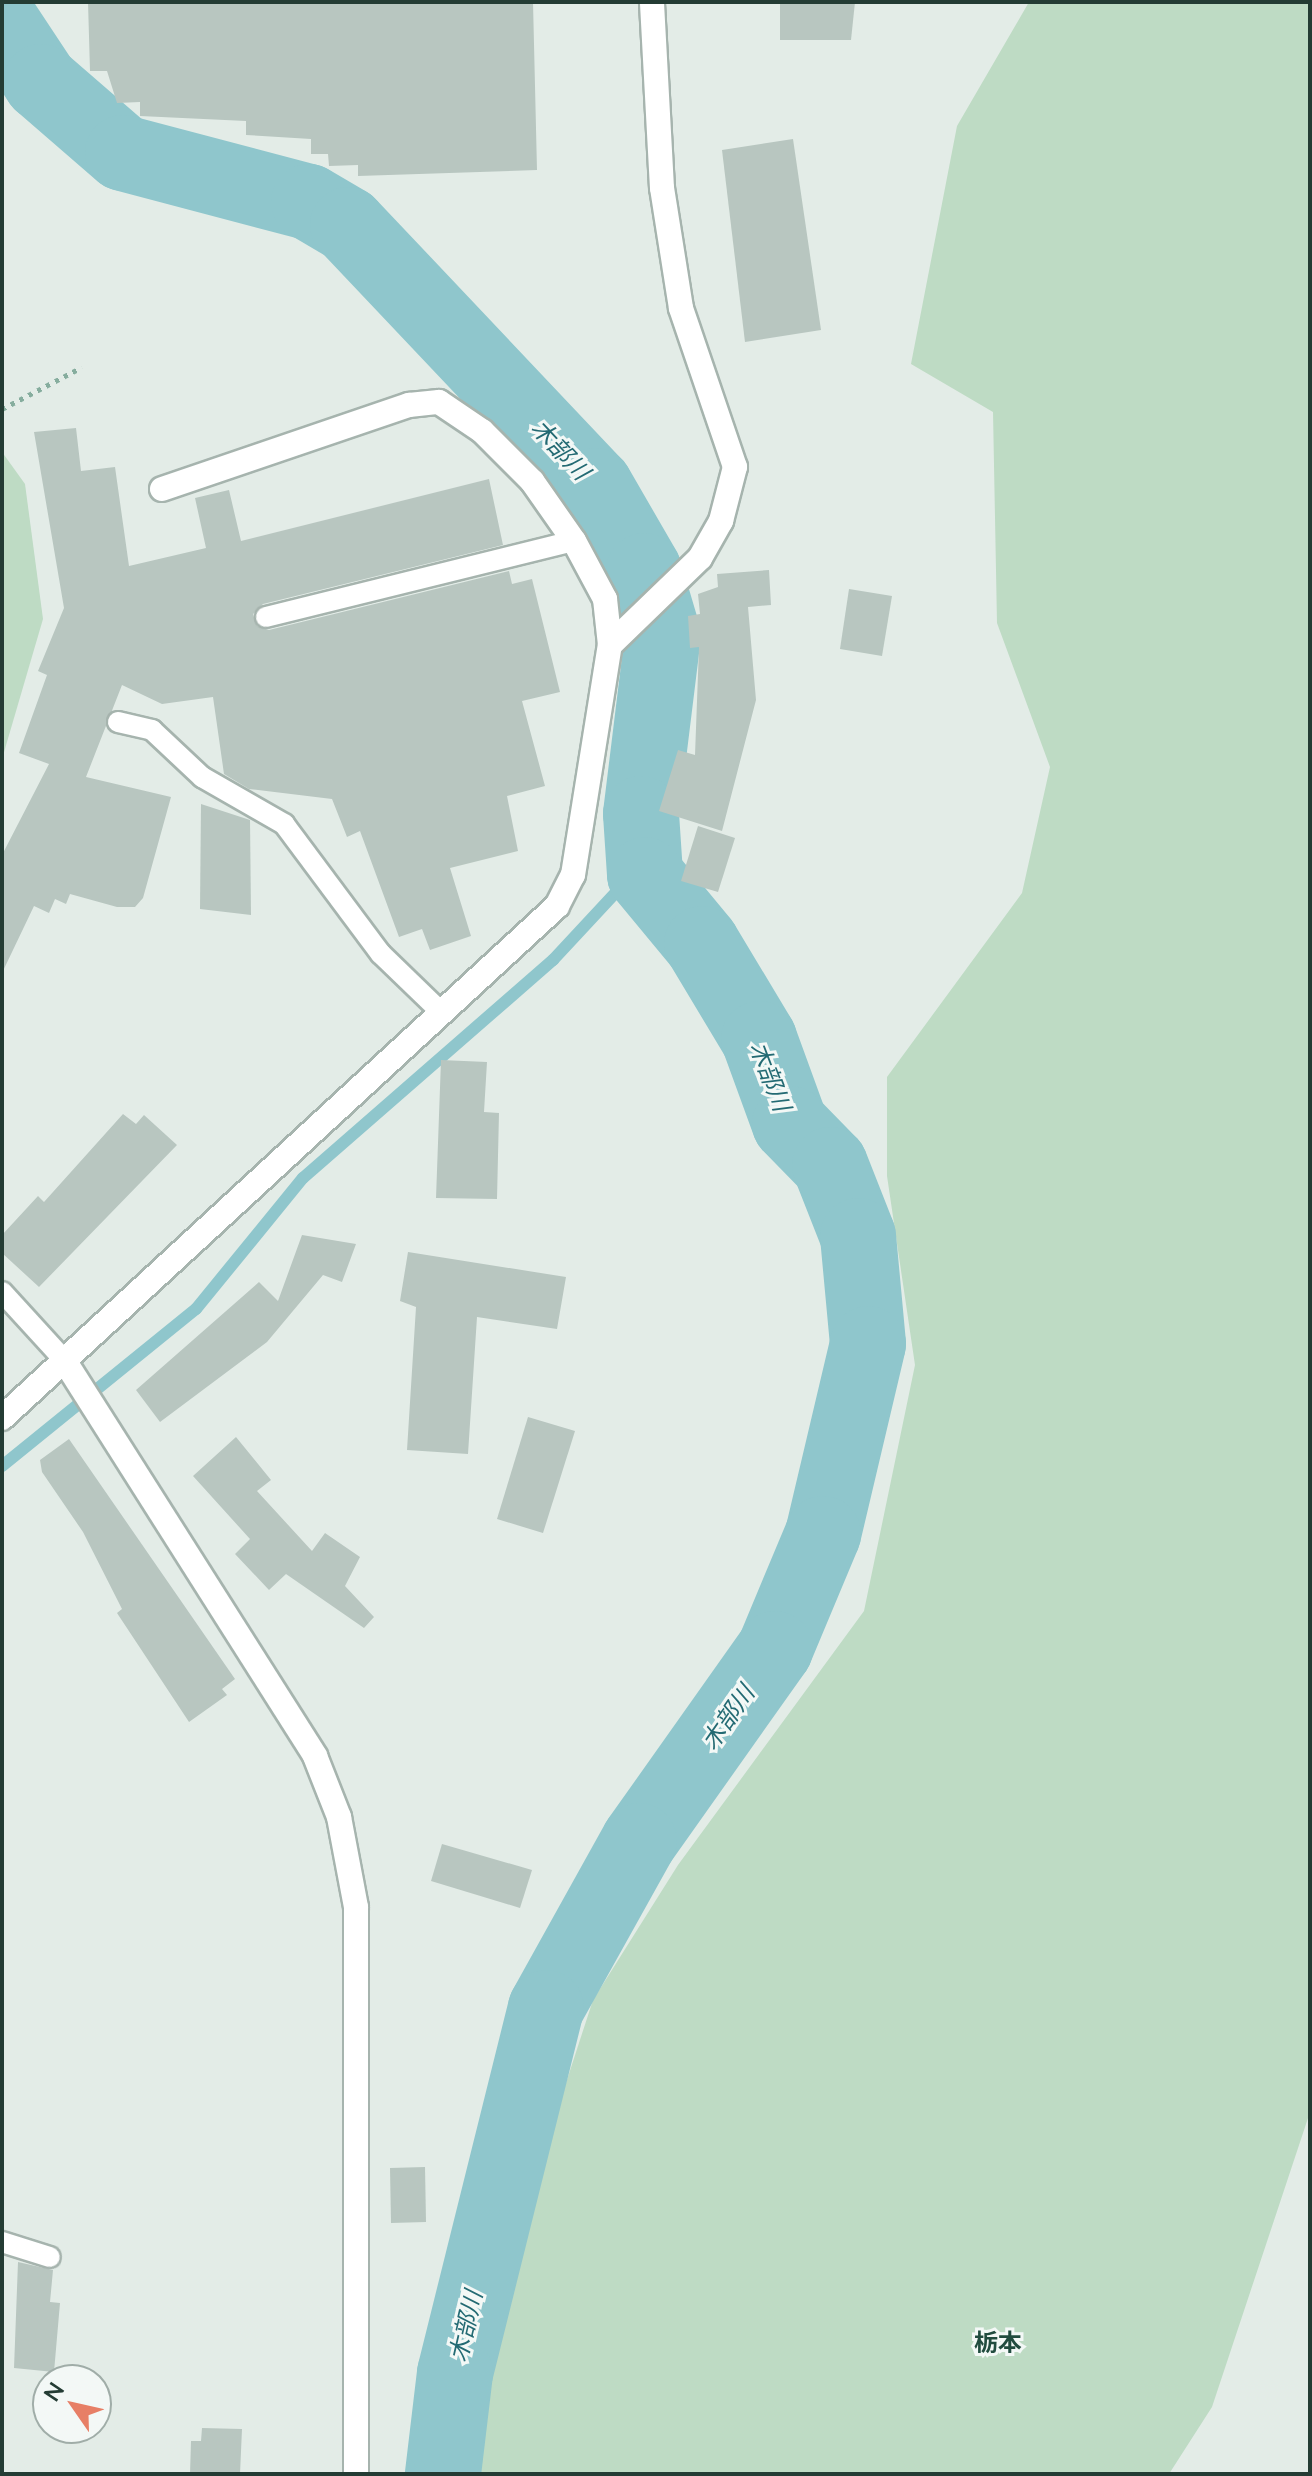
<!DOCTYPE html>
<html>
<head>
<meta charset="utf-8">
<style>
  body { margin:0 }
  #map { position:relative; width:1312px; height:2476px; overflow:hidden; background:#e3ece7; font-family:Lato,"Noto Sans JP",sans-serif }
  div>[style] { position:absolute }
  .green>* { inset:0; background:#bedbc4 }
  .stream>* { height:12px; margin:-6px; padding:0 6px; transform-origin:6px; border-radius:6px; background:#8fc6cc }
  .river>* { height:76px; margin:-38px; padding:0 38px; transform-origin:38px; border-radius:38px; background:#8fc6cc }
  .building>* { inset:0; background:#b8c6c0 }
  .path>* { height:5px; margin-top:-2.5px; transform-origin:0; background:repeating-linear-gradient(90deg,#86ad9e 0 4px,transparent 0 10px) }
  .roads { filter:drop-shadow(2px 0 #a6b4ae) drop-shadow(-2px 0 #a6b4ae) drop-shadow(0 2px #a6b4ae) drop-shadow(0 -2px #a6b4ae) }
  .service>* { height:20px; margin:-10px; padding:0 10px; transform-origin:10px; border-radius:10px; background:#fff }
  .minor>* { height:24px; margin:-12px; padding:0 12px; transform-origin:12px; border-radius:12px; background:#fff }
  .tertiary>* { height:24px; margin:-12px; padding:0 12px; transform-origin:12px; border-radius:12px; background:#fff }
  span { translate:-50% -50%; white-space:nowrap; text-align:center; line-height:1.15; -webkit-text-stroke:6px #f3f8f6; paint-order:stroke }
  .water-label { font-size:24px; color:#236a73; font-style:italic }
  .neighbourhood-label { font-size:24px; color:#214c3f; font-weight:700 }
  .frame { position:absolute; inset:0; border:4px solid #243c34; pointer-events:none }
  .north { position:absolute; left:32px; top:2364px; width:80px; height:80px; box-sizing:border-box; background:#f3f8f6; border:2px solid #a0ada8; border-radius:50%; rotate:304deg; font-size:22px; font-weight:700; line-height:32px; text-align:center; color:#243c34 }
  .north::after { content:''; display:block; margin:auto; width:28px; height:36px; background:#e77f66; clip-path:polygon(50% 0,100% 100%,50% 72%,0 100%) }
</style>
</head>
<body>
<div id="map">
  <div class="green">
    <div style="clip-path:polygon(1029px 2px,1310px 2px,1310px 2112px,1212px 2407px,1169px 2474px,479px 2474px,488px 2393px,534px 2181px,593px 2000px,678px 1865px,864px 1611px,915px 1365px,887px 1176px,887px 1077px,1022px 893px,1050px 767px,997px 623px,993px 412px,911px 364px,957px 126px)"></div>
    <div style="clip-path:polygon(2px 452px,25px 484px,43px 619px,2px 759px)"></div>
  </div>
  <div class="stream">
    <div style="left:2px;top:1466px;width:250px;rotate:-39deg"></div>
    <div style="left:196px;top:1309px;width:169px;rotate:-50.8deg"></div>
    <div style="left:303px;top:1178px;width:332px;rotate:-41.1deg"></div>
    <div style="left:553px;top:960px;width:98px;rotate:-47.1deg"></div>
    <div style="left:620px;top:888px;width:28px;rotate:-27deg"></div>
  </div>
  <div class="river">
    <div style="left:2px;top:23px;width:71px;rotate:56.5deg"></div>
    <div style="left:41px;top:82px;width:108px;rotate:40.9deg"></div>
    <div style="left:123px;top:153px;width:192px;rotate:14.8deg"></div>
    <div style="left:309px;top:202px;width:45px;rotate:30.5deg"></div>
    <div style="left:348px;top:225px;width:359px;rotate:46.6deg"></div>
    <div style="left:595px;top:486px;width:98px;rotate:60deg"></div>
    <div style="left:644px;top:571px;width:67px;rotate:73.5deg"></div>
    <div style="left:663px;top:635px;width:180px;rotate:97deg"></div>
    <div style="left:641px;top:814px;width:61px;rotate:86.2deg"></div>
    <div style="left:645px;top:875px;width:89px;rotate:50.4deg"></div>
    <div style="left:702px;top:944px;width:111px;rotate:59deg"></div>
    <div style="left:759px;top:1039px;width:90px;rotate:70deg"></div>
    <div style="left:790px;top:1124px;width:57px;rotate:45.7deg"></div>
    <div style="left:830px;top:1165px;width:76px;rotate:68.5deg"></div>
    <div style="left:858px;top:1236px;width:108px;rotate:84.7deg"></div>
    <div style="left:868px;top:1344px;width:195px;rotate:103.3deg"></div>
    <div style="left:823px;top:1534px;width:125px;rotate:112.7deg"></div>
    <div style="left:775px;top:1649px;width:235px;rotate:125.3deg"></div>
    <div style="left:639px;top:1841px;width:191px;rotate:119.1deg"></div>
    <div style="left:546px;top:2008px;width:376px;rotate:104deg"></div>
    <div style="left:455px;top:2373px;width:102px;rotate:96.8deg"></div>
  </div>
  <div class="building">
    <div style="clip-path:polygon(88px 2px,533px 2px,537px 170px,358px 176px,358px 165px,329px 166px,328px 154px,311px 154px,311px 139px,246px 135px,246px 121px,140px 116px,140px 102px,117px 103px,107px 71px,90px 71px)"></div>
    <div style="clip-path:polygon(780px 2px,855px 2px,851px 40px,780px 40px)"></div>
    <div style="clip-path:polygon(793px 139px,821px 330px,745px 342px,722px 150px)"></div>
    <div style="clip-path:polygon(76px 428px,81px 471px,115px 467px,129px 566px,206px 548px,195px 498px,229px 490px,241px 541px,489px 479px,503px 545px,263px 604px,253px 614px,257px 626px,269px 630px,509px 571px,512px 584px,532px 579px,560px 692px,522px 701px,545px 786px,507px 796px,518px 851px,450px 868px,471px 936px,430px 950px,422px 929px,399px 937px,360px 831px,347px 837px,332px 799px,249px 789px,224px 774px,213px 697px,162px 704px,122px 685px,86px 777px,171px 797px,143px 898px,135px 907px,117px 907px,70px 894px,66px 904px,55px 899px,49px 913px,34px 906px,2px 973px,2px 855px,49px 764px,19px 753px,47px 675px,38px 671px,64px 608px,34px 432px)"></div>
    <div style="clip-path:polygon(769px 570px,771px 605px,748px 607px,756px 700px,722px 831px,659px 811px,678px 750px,695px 755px,699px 647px,690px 648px,688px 616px,700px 614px,698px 594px,718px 587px,717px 574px)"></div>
    <div style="clip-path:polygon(849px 589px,892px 596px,882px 656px,840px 649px)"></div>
    <div style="clip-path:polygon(201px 804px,250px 820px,251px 915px,200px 909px)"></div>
    <div style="clip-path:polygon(698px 826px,735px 838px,718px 892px,681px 881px)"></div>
    <div style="clip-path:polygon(441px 1060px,487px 1062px,484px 1112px,499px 1113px,497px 1199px,436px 1198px)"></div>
    <div style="clip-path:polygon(123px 1114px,136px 1124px,144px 1115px,177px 1145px,39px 1287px,2px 1253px,2px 1235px,38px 1196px,44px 1202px)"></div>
    <div style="clip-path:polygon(302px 1235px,356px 1244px,342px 1282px,323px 1275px,267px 1342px,160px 1422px,136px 1390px,259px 1282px,278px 1301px)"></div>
    <div style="clip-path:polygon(408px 1252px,566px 1277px,557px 1329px,477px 1317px,468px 1454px,407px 1450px,416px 1307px,400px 1301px)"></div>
    <div style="clip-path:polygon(528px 1417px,575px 1431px,543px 1533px,497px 1519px)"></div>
    <div style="clip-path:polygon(236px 1437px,271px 1480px,257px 1491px,312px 1551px,325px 1533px,360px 1557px,345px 1586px,374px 1617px,364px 1628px,286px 1574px,269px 1590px,235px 1554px,250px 1539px,193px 1476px)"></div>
    <div style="clip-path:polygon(69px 1439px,235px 1679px,222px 1689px,227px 1695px,189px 1722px,117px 1613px,122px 1609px,83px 1532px,42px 1472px,40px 1460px)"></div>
    <div style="clip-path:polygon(442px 1844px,532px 1870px,520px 1908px,431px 1881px)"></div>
    <div style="clip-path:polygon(425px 2167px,426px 2222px,391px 2223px,390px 2168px)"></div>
    <div style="clip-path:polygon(18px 2262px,53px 2270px,50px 2302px,60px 2303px,54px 2372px,14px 2368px)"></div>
    <div style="clip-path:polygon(202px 2428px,242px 2429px,240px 2474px,190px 2474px,191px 2441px,201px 2441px)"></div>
  </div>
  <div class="path">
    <div style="left:2px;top:409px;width:90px;rotate:-27.7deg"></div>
  </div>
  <div class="roads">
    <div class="service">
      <div style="left:266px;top:617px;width:317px;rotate:-13.9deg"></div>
      <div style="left:118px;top:722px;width:35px;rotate:13deg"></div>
      <div style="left:152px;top:730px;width:69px;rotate:43.2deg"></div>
      <div style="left:202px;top:777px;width:95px;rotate:29.8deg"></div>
      <div style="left:284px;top:824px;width:162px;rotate:53.3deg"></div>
      <div style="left:381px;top:954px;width:79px;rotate:44deg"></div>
      <div style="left:2px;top:1292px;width:92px;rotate:47.6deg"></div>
      <div style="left:2px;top:2242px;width:50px;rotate:17.4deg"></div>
    </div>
    <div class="minor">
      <div style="left:162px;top:489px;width:261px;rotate:-18.8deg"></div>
      <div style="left:409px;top:405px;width:30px;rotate:-6deg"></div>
      <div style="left:439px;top:402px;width:52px;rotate:34deg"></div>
      <div style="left:482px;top:431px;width:71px;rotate:45deg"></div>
      <div style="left:532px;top:481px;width:73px;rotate:55deg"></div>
      <div style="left:574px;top:541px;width:66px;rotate:61.9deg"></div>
      <div style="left:605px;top:599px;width:46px;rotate:83.8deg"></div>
      <div style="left:64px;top:1360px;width:469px;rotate:57.6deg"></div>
      <div style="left:315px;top:1756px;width:66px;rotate:68.5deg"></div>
      <div style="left:339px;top:1817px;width:92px;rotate:79.3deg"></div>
      <div style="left:356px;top:1907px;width:567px;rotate:90deg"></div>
    </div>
    <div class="tertiary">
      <div style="left:2px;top:1418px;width:755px;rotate:-42.69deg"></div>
      <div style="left:557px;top:906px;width:35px;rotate:-63deg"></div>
      <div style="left:573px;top:875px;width:233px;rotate:-80.9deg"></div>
      <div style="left:610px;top:645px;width:125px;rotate:-44deg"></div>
      <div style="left:700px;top:558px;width:43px;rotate:-60.4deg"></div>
      <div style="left:721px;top:521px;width:56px;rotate:-75.5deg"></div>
      <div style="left:735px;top:467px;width:168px;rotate:-108.8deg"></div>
      <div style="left:681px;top:308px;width:121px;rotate:-99deg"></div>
      <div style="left:662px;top:188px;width:186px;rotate:-93.1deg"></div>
    </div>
  </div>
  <div class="water-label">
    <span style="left:561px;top:449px;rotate:47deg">木部川</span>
    <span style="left:771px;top:1076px;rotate:69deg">木部川</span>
    <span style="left:727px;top:1717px;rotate:-55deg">木部川</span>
    <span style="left:465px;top:2326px;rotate:-77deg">木部川</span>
  </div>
  <div class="neighbourhood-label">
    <span style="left:998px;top:2342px">栃本</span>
  </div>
  <div class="frame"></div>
  <div class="north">N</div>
</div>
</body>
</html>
